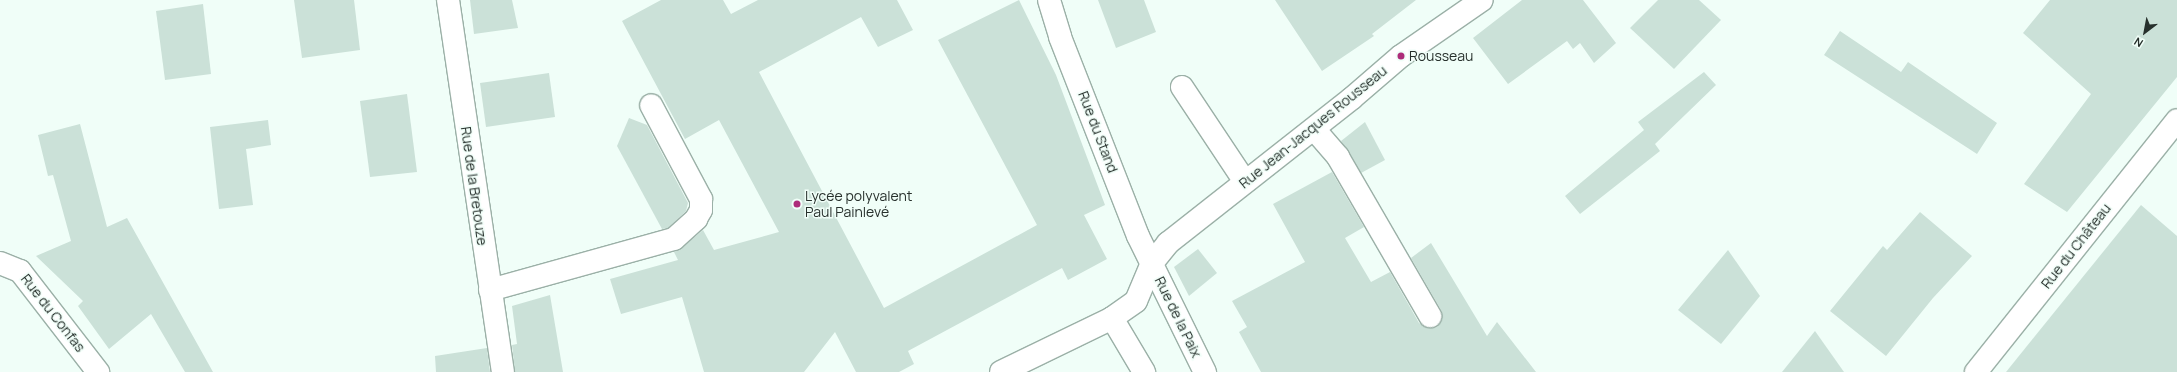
<!DOCTYPE html>
<html>
<head>
<meta charset="utf-8">
<style>
  body { margin:0 }
  #map { position:relative; width:2177px; height:372px; overflow:hidden; background:#f0fef8; font-family:Manrope,sans-serif }
  div>[style] { position:absolute }
  .building>* { inset:0; background:#cbe1d8 }
  .roads { filter:drop-shadow(1px 0 #9bb0a7) drop-shadow(-1px 0 #9bb0a7) drop-shadow(0 1px #9bb0a7) drop-shadow(0 -1px #9bb0a7) }
  .minor>* { height:22px; margin:-11px; padding:0 11px; transform-origin:11px; border-radius:11px; background:#fff }
  .dots>* { width:11px; height:11px; translate:-50% -50%; box-sizing:border-box; border:2px solid #f0fef8; border-radius:50% }
  span { translate:-50% -50%; white-space:nowrap; text-align:center; line-height:1.15; -webkit-text-stroke:3px #f0fef8; paint-order:stroke }
  .poi-label { font-size:14px; color:#27302c }
  .left { translate:0 -50%; text-align:left }
  .street-label { font-size:14px; color:#27302c }
  .north { position:absolute; left:2125px; top:12px; width:40px; height:40px; -webkit-text-stroke:3px #f0fef8; paint-order:stroke; rotate:212deg; font-size:11px; font-weight:700; line-height:16px; text-align:center; color:#27302c }
  .north::after { content:''; display:block; margin:auto; width:14px; height:18px; background:#27302c; clip-path:polygon(50% 0,100% 100%,50% 72%,0 100%) }
</style>
</head>
<body>
<div id="map">
  <div class="building">
    <div style="clip-path:polygon(294px 0,354px 0,360px 50px,302px 58px)"></div>
    <div style="clip-path:polygon(470px 0,512px 0,518px 28px,474px 34px)"></div>
    <div style="clip-path:polygon(661px 0,723px 0,731px 14px,758px 0,897px 0,913px 30px,878px 47px,861px 17px,759px 72px,884px 308px,1037px 225px,938px 40px,1019px 0,1056px 75px,1105px 205px,1084px 215px,1107px 259px,1068px 280px,1062px 268px,908px 351px,914px 364px,899px 372px,856px 372px,835px 332px,804px 372px,704px 372px,682px 297px,621px 314px,610px 279px,678px 260px,674px 252px,682px 248px,703px 230px,714px 250px,779px 232px,719px 120px,685px 139px,622px 21px)"></div>
    <div style="clip-path:polygon(1098px 0,1144px 0,1156px 32px,1116px 48px)"></div>
    <div style="clip-path:polygon(1275px 0,1416px 0,1372px 34px,1374px 36px,1322px 71px)"></div>
    <div style="clip-path:polygon(1522px 0,1583px 0,1616px 43px,1594px 63px,1580px 43px,1573px 49px,1567px 41px,1508px 84px,1473px 38px)"></div>
    <div style="clip-path:polygon(1658px 0,1699px 0,1721px 20px,1674px 69px,1630px 28px)"></div>
    <div style="clip-path:polygon(2050px 0,2177px 0,2177px 77px,2067px 212px,2024px 184px,2091px 94px,2023px 33px)"></div>
    <div style="clip-path:polygon(203px 4px,211px 74px,165px 80px,156px 11px)"></div>
    <div style="clip-path:polygon(1840px 31px,1901px 72px,1908px 62px,1997px 123px,1977px 154px,1824px 55px)"></div>
    <div style="clip-path:polygon(1704px 72px,1716px 85px,1655px 144px,1660px 151px,1580px 214px,1565px 196px,1644px 130px,1638px 122px)"></div>
    <div style="clip-path:polygon(549px 73px,555px 117px,486px 127px,480px 83px)"></div>
    <div style="clip-path:polygon(407px 94px,417px 172px,370px 177px,360px 101px)"></div>
    <div style="clip-path:polygon(629px 118px,647px 125px,688px 203px,686px 211px,668px 228px,662px 229px,617px 146px)"></div>
    <div style="clip-path:polygon(268px 120px,271px 145px,246px 149px,253px 205px,219px 209px,210px 127px)"></div>
    <div style="clip-path:polygon(1365px 122px,1385px 160px,1361px 173px,1341px 141px)"></div>
    <div style="clip-path:polygon(80px 124px,107px 227px,127px 218px,213px 372px,185px 372px,151px 314px,109px 349px,78px 306px,83px 301px,36px 256px,71px 241px,53px 175px,48px 176px,38px 135px)"></div>
    <div style="clip-path:polygon(1332px 172px,1364px 227px,1345px 238px,1371px 282px,1390px 272px,1419px 323px,1430px 328px,1437px 327px,1442px 316px,1441px 310px,1411px 258px,1431px 243px,1487px 336px,1497px 322px,1536px 372px,1261px 372px,1239px 332px,1247px 327px,1232px 301px,1305px 262px,1273px 204px)"></div>
    <div style="clip-path:polygon(2141px 205px,2177px 236px,2177px 372px,2006px 372px)"></div>
    <div style="clip-path:polygon(1920px 212px,1972px 256px,1933px 298px,1886px 356px,1830px 311px,1883px 246px,1887px 250px)"></div>
    <div style="clip-path:polygon(1198px 249px,1217px 273px,1189px 296px,1174px 267px)"></div>
    <div style="clip-path:polygon(1728px 250px,1760px 296px,1721px 344px,1678px 310px)"></div>
    <div style="clip-path:polygon(550px 295px,563px 372px,515px 372px,512px 345px,517px 344px,512px 306px)"></div>
    <div style="clip-path:polygon(1815px 331px,1844px 372px,1782px 372px)"></div>
    <div style="clip-path:polygon(487px 348px,490px 372px,436px 372px,435px 356px)"></div>
  </div>
  <div class="roads">
    <div class="minor">
      <div style="left:448px;top:0;width:376px;rotate:81.6deg"></div>
      <div style="left:1049px;top:0;width:39px;rotate:73deg"></div>
      <div style="left:1060px;top:37px;width:214px;rotate:68.6deg"></div>
      <div style="left:1138px;top:236px;width:152px;rotate:63.8deg"></div>
      <div style="left:1182px;top:87px;width:114px;rotate:56.4deg"></div>
      <div style="left:1314px;top:129px;width:37px;rotate:49deg"></div>
      <div style="left:1338px;top:157px;width:184px;rotate:59.9deg"></div>
      <div style="left:0;top:263px;width:22px;rotate:22deg"></div>
      <div style="left:20px;top:271px;width:128px;rotate:52.3deg"></div>
      <div style="left:490px;top:290px;width:191px;rotate:-15.5deg"></div>
      <div style="left:674px;top:239px;width:30px;rotate:-42deg"></div>
      <div style="left:696px;top:219px;width:10px;rotate:-61deg"></div>
      <div style="left:701px;top:210px;width:11px;rotate:-90deg"></div>
      <div style="left:701px;top:199px;width:106px;rotate:-118deg"></div>
      <div style="left:1112px;top:318px;width:63px;rotate:59.3deg"></div>
      <div style="left:1001px;top:372px;width:123px;rotate:-25.9deg"></div>
      <div style="left:1112px;top:318px;width:29px;rotate:-35deg"></div>
      <div style="left:1136px;top:301px;width:41px;rotate:-67.2deg"></div>
      <div style="left:1152px;top:263px;width:26px;rotate:-51deg"></div>
      <div style="left:1168px;top:243px;width:233px;rotate:-38.2deg"></div>
      <div style="left:1351px;top:99px;width:66px;rotate:-40.7deg"></div>
      <div style="left:1401px;top:56px;width:98px;rotate:-34.7deg"></div>
      <div style="left:1976px;top:372px;width:322px;rotate:-51.4deg"></div>
    </div>
  </div>
  <div class="dots">
    <div style="left:1401px;top:56px;background:#ad2d7a"></div>
    <div style="left:797px;top:204px;background:#ad2d7a"></div>
  </div>
  <div class="poi-label">
    <span class="left" style="left:1409px;top:56px">Rousseau</span>
    <span class="left" style="left:805px;top:204px">Lycée polyvalent<br>Paul Painlevé</span>
  </div>
  <div class="street-label">
    <span style="left:1313px;top:127px;rotate:-39deg">Rue Jean-Jacques Rousseau</span>
    <span style="left:1098px;top:132px;rotate:69deg">Rue du Stand</span>
    <span style="left:474px;top:186px;rotate:82deg">Rue de la Bretouze</span>
    <span style="left:2076px;top:246px;rotate:-52deg">Rue du Château</span>
    <span style="left:53px;top:313px;rotate:52deg">Rue du Confas</span>
    <span style="left:1178px;top:317px;rotate:64deg">Rue de la Paix</span>
  </div>
  <div class="north">N</div>
</div>
</body>
</html>
